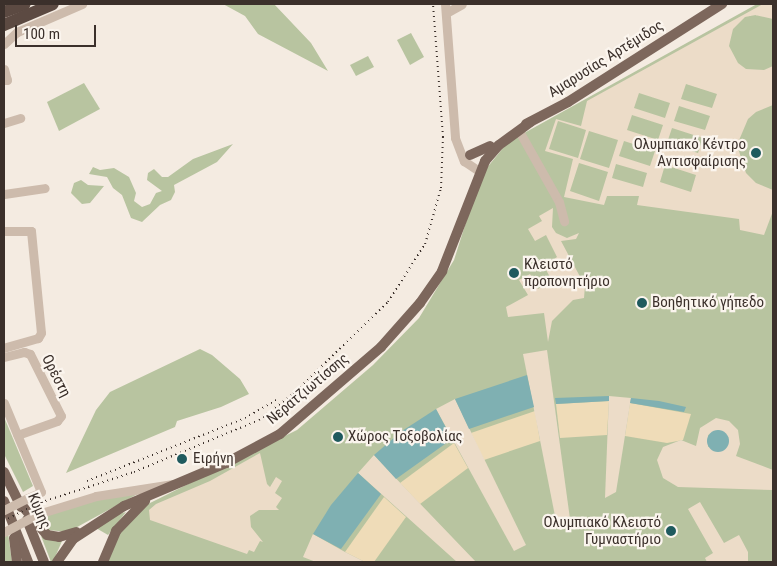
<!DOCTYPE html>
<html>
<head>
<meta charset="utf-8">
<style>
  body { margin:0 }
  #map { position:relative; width:777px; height:566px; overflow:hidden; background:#f4ebe1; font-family:"Roboto Condensed",sans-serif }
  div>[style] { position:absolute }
  .green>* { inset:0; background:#b8c4a0 }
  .sand>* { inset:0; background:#efdcb8 }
  .plaza>* { inset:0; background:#ecdcc8 }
  .water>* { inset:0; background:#7fb0b2 }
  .round { border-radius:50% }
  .minor>* { height:9px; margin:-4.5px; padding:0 4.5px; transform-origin:4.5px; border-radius:4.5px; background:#cdbbac }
  .major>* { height:10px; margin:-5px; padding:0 5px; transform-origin:5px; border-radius:5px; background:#7d675c }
  .highway>* { height:12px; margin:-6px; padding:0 6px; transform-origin:6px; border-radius:6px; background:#5c4a42 }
  .rail>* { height:2px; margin-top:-1px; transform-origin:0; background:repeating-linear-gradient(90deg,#3b302b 0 1px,transparent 0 5px) }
  .minor-bridge>* { height:9px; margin:-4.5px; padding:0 4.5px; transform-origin:4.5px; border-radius:4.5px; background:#cdbbac }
  .dots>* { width:14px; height:14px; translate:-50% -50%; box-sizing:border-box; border:2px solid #fbf5ee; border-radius:50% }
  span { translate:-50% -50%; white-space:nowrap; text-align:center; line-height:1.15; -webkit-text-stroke:4.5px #fbf5ee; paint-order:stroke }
  .street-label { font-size:15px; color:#3b302b }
  .poi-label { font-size:15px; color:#3b302b }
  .right { translate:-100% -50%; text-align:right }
  .left { translate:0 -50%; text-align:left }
  .frame { position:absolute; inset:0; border:5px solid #3b302b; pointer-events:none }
  .scale { position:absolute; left:15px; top:25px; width:81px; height:22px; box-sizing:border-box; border:2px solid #3b302b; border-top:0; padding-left:6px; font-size:15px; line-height:18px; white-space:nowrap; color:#3b302b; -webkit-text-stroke:4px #fbf5ee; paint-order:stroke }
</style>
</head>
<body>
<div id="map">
  <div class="green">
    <div style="clip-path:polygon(223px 4px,274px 4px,311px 43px,328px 71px,258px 34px,245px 16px)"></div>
    <div style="clip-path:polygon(757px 4px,773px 4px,773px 562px,106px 562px,117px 533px,144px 506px,297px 430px,373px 365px,419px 318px,454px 260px,481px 175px,508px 142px)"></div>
    <div style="clip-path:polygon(411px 33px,424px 57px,410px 65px,397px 40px)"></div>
    <div style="clip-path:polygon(368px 56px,374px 67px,356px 76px,350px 65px)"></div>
    <div style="clip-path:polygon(84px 83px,100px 109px,59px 131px,47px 102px)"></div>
    <div style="clip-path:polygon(233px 144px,217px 162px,174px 185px,175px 192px,171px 200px,160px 205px,142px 222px,131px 218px,122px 195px,113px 188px,107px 177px,89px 174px,93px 167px,100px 170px,114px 168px,129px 177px,136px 193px,134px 201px,142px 207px,150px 204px,156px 193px,162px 191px,147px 180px,148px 173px,154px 169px,162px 177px,168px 177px,193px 159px)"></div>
    <div style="clip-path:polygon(81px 180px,88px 185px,104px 186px,90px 203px,82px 204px,71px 193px,74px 183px)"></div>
    <div style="clip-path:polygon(200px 349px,212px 355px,240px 379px,249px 394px,221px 407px,177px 421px,175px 427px,66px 473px,96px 410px,110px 392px)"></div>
    <div style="clip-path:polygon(4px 417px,33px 486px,23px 492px,4px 454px)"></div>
    <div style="clip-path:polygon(143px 491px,68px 532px,48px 530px,37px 518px,99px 498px)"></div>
    <div style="clip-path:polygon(126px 512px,108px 535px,96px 528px,119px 514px)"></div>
    <div style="clip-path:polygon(8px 533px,12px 562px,4px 562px,4px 535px)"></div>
    <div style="clip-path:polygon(41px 536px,62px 541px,53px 562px,51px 562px)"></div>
  </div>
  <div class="sand">
    <div style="clip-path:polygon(609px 401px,607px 435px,560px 438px,556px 404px)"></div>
    <div style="clip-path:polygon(630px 403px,691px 414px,683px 440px,667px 443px,625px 436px)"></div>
    <div style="clip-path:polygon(535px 411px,540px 441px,484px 460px,471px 433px)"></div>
    <div style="clip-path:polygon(454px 443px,468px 468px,420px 504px,400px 483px)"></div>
    <div style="clip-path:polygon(384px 497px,406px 517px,374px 562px,365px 562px,345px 552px)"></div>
  </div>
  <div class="plaza">
    <div style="clip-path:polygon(evenodd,763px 4px,773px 4px,773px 19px,755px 15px,745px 17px,733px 29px,729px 46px,738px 63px,746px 69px,764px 70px,773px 66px,773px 105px,756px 112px,748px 119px,737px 145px,746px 173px,756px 183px,773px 190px,773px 211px,764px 235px,740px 230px,739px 219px,637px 205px,639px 196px,607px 196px,604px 205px,564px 197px,573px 159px,545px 151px,556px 119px,581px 126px,587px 101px,763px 4px,686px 84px,717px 94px,712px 108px,681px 99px,686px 84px,763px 4px,639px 93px,670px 103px,665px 118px,634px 108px,639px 93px,763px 4px,679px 106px,710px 116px,705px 130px,674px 121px,679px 106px,763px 4px,632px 115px,663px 125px,658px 140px,627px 130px,632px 115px,763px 4px,558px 121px,586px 130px,578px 158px,549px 149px,558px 121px,763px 4px,672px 128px,703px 138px,698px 153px,667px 143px,672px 128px,763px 4px,589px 131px,618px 140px,609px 168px,580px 159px,589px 131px,763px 4px,624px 141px,655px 151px,650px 166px,619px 156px,624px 141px,763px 4px,579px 163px,608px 172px,599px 201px,570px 191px,579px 163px,763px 4px,616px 164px,647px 173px,643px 187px,612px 178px,616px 164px,763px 4px,665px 165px,696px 175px,691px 192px,660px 182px,665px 165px)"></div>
    <div style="clip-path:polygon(553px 208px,552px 227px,556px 233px,567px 238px,579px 233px,576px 239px,561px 241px,585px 286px,584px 298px,573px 300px,552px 321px,548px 342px,544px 313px,508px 317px,506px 307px,528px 295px,519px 280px,530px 274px,538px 289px,552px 281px,544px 266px,557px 257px,546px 235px,535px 241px,528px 229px,542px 221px,539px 216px)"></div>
    <div style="clip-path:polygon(547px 350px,570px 519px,557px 526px,523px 354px)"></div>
    <div style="clip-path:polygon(609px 396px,631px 398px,616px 492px,605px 498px)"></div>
    <div style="clip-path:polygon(455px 399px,526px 545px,514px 551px,436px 409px)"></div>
    <div style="clip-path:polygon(evenodd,716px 418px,729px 421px,738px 430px,740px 444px,736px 456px,773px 470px,773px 490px,678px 487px,663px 478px,657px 460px,663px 447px,681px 440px,696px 446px,700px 428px,716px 418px,719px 430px,729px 438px,708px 447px,708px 435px,719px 430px)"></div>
    <div style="clip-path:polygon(260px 453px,267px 484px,270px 487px,276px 477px,282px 481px,275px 493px,282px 498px,276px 507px,279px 510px,259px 510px,250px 516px,251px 527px,263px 542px,260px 541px,254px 552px,249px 550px,247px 554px,150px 520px,149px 510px,156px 504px,210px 481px)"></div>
    <div style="clip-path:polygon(374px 455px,406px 489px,476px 562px,457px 562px,358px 473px)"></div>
    <div style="clip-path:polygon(700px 502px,724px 543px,739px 535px,748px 552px,748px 562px,707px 562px,705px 558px,713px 553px,688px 509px)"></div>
    <div style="clip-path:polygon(313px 534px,345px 552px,365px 562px,316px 562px,303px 557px)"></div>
  </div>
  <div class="water">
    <div style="clip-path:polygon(527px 375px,534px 407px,469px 429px,455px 399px)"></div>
    <div style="clip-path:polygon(609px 396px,609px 401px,556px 404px,555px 398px)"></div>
    <div style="clip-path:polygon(631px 398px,659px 401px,686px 407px,684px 412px,630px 403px)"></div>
    <div style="clip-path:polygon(436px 409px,452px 439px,396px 479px,374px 455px,402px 431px)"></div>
    <div class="round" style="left:707px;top:430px;width:22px;height:22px"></div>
    <div style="clip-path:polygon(358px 473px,381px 494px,341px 549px,313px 534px,331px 505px)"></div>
  </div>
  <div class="minor">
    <div style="left:445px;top:4px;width:134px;rotate:85.7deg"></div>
    <div style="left:455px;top:138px;width:25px;rotate:69deg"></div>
    <div style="left:464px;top:161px;width:18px;rotate:34deg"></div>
    <div style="left:446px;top:13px;width:18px;rotate:-29deg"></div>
    <div style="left:4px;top:44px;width:18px;rotate:-43deg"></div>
    <div style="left:17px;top:32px;width:71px;rotate:-23.3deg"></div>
    <div style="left:4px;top:69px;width:11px;rotate:75deg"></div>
    <div style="left:7px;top:80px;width:3px;rotate:180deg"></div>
    <div style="left:4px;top:123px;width:17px;rotate:-17deg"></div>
    <div style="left:519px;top:131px;width:81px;rotate:60.6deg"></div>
    <div style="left:559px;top:202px;width:20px;rotate:75deg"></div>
    <div style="left:4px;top:194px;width:41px;rotate:-8.3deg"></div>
    <div style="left:4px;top:231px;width:27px"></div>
    <div style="left:31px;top:231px;width:102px;rotate:84.4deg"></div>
    <div style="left:41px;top:333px;width:6px;rotate:121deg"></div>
    <div style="left:38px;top:338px;width:35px;rotate:164deg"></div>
    <div style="left:4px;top:357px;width:21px;rotate:-14deg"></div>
    <div style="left:24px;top:352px;width:6px;rotate:18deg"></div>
    <div style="left:30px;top:354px;width:69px;rotate:63.4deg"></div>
    <div style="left:61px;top:416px;width:6px;rotate:129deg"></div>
    <div style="left:57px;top:421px;width:42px;rotate:160.7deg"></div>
    <div style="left:4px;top:403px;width:96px;rotate:67.4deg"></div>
    <div style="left:41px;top:492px;width:14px;rotate:155deg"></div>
    <div style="left:38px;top:514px;width:61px;rotate:-17.2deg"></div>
    <div style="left:96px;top:496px;width:78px;rotate:-8.9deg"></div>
  </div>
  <div class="major">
    <div style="left:526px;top:124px;width:47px;rotate:-27.6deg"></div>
    <div style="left:568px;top:102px;width:183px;rotate:-32.5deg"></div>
    <div style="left:470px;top:155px;width:22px;rotate:-24deg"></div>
    <div style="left:4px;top:472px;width:39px;rotate:64deg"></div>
    <div style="left:4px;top:501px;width:66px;rotate:68.5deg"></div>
    <div style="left:19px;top:502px;width:43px;rotate:49.7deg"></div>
    <div style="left:47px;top:535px;width:12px;rotate:9deg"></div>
    <div style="left:59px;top:537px;width:18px;rotate:-16deg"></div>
    <div style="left:27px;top:520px;width:45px;rotate:68deg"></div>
    <div style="left:14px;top:538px;width:24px;rotate:83deg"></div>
    <div style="left:57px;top:562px;width:28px;rotate:-55deg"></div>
    <div style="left:73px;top:539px;width:61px;rotate:-32.9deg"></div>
    <div style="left:124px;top:506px;width:111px;rotate:-22.9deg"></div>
    <div style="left:226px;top:463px;width:61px;rotate:-28.2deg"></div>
    <div style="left:280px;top:434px;width:133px;rotate:-40.7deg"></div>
    <div style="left:381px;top:347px;width:59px;rotate:-48.4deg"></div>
    <div style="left:420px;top:303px;width:39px;rotate:-55deg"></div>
    <div style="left:442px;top:271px;width:118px;rotate:-68.6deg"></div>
    <div style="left:485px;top:161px;width:21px;rotate:-49deg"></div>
    <div style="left:499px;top:145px;width:39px;rotate:-36deg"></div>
    <div style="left:103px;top:562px;width:34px;rotate:-67deg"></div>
    <div style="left:116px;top:531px;width:42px;rotate:-46deg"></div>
  </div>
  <div class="highway">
    <div style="left:4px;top:12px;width:22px;rotate:-21deg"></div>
    <div style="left:4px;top:25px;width:53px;rotate:-23.2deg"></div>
  </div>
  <div class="rail">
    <div style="left:87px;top:481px;width:170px;rotate:-21.7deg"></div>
    <div style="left:245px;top:418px;width:39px;rotate:-30deg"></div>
    <div style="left:4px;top:521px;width:36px;rotate:-28deg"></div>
    <div style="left:36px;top:504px;width:103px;rotate:-18.1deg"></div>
    <div style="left:134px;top:472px;width:135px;rotate:-22.6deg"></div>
    <div style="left:259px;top:420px;width:43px;rotate:-37.4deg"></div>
    <div style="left:293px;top:394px;width:132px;rotate:-44.1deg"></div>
    <div style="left:388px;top:302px;width:69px;rotate:-57.5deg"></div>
    <div style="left:425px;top:244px;width:58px;rotate:-74.1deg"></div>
    <div style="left:441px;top:188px;width:51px;rotate:-87.8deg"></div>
    <div style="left:443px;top:137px;width:133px;rotate:-94.3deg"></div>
  </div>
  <div class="minor-bridge">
    <div style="left:4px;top:510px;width:27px;rotate:-27deg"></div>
    <div style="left:4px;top:532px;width:38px;rotate:-28deg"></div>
  </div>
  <div class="dots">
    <div style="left:756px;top:153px;background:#1f5a5e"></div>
    <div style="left:514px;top:273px;background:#1f5a5e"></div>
    <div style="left:642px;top:303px;background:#1f5a5e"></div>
    <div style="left:338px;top:437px;background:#1f5a5e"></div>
    <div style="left:182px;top:459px;background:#1f5a5e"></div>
    <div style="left:671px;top:531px;background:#1f5a5e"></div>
  </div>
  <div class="street-label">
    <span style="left:606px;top:59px;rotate:-32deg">Αμαρυσίας Αρτέμιδος</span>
    <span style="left:56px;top:376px;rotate:63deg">Ορέστη</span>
    <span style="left:308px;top:389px;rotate:-40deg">Νερατζιωτίσσης</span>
    <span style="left:39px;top:511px;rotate:67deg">Κύμης</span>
  </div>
  <div class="poi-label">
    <span class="right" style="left:746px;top:153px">Ολυμπιακό Κέντρο<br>Αντισφαίρισης</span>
    <span class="left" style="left:524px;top:273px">Κλειστό<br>προπονητήριο</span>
    <span class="left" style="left:652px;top:303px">Βοηθητικό γήπεδο</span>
    <span class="left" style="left:348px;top:437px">Χώρος Τοξοβολίας</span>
    <span class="left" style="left:193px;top:459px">Ειρήνη</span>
    <span class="right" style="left:661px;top:531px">Ολυμπιακό Κλειστό<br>Γυμναστήριο</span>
  </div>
  <div class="frame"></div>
  <div class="scale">100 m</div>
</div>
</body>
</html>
